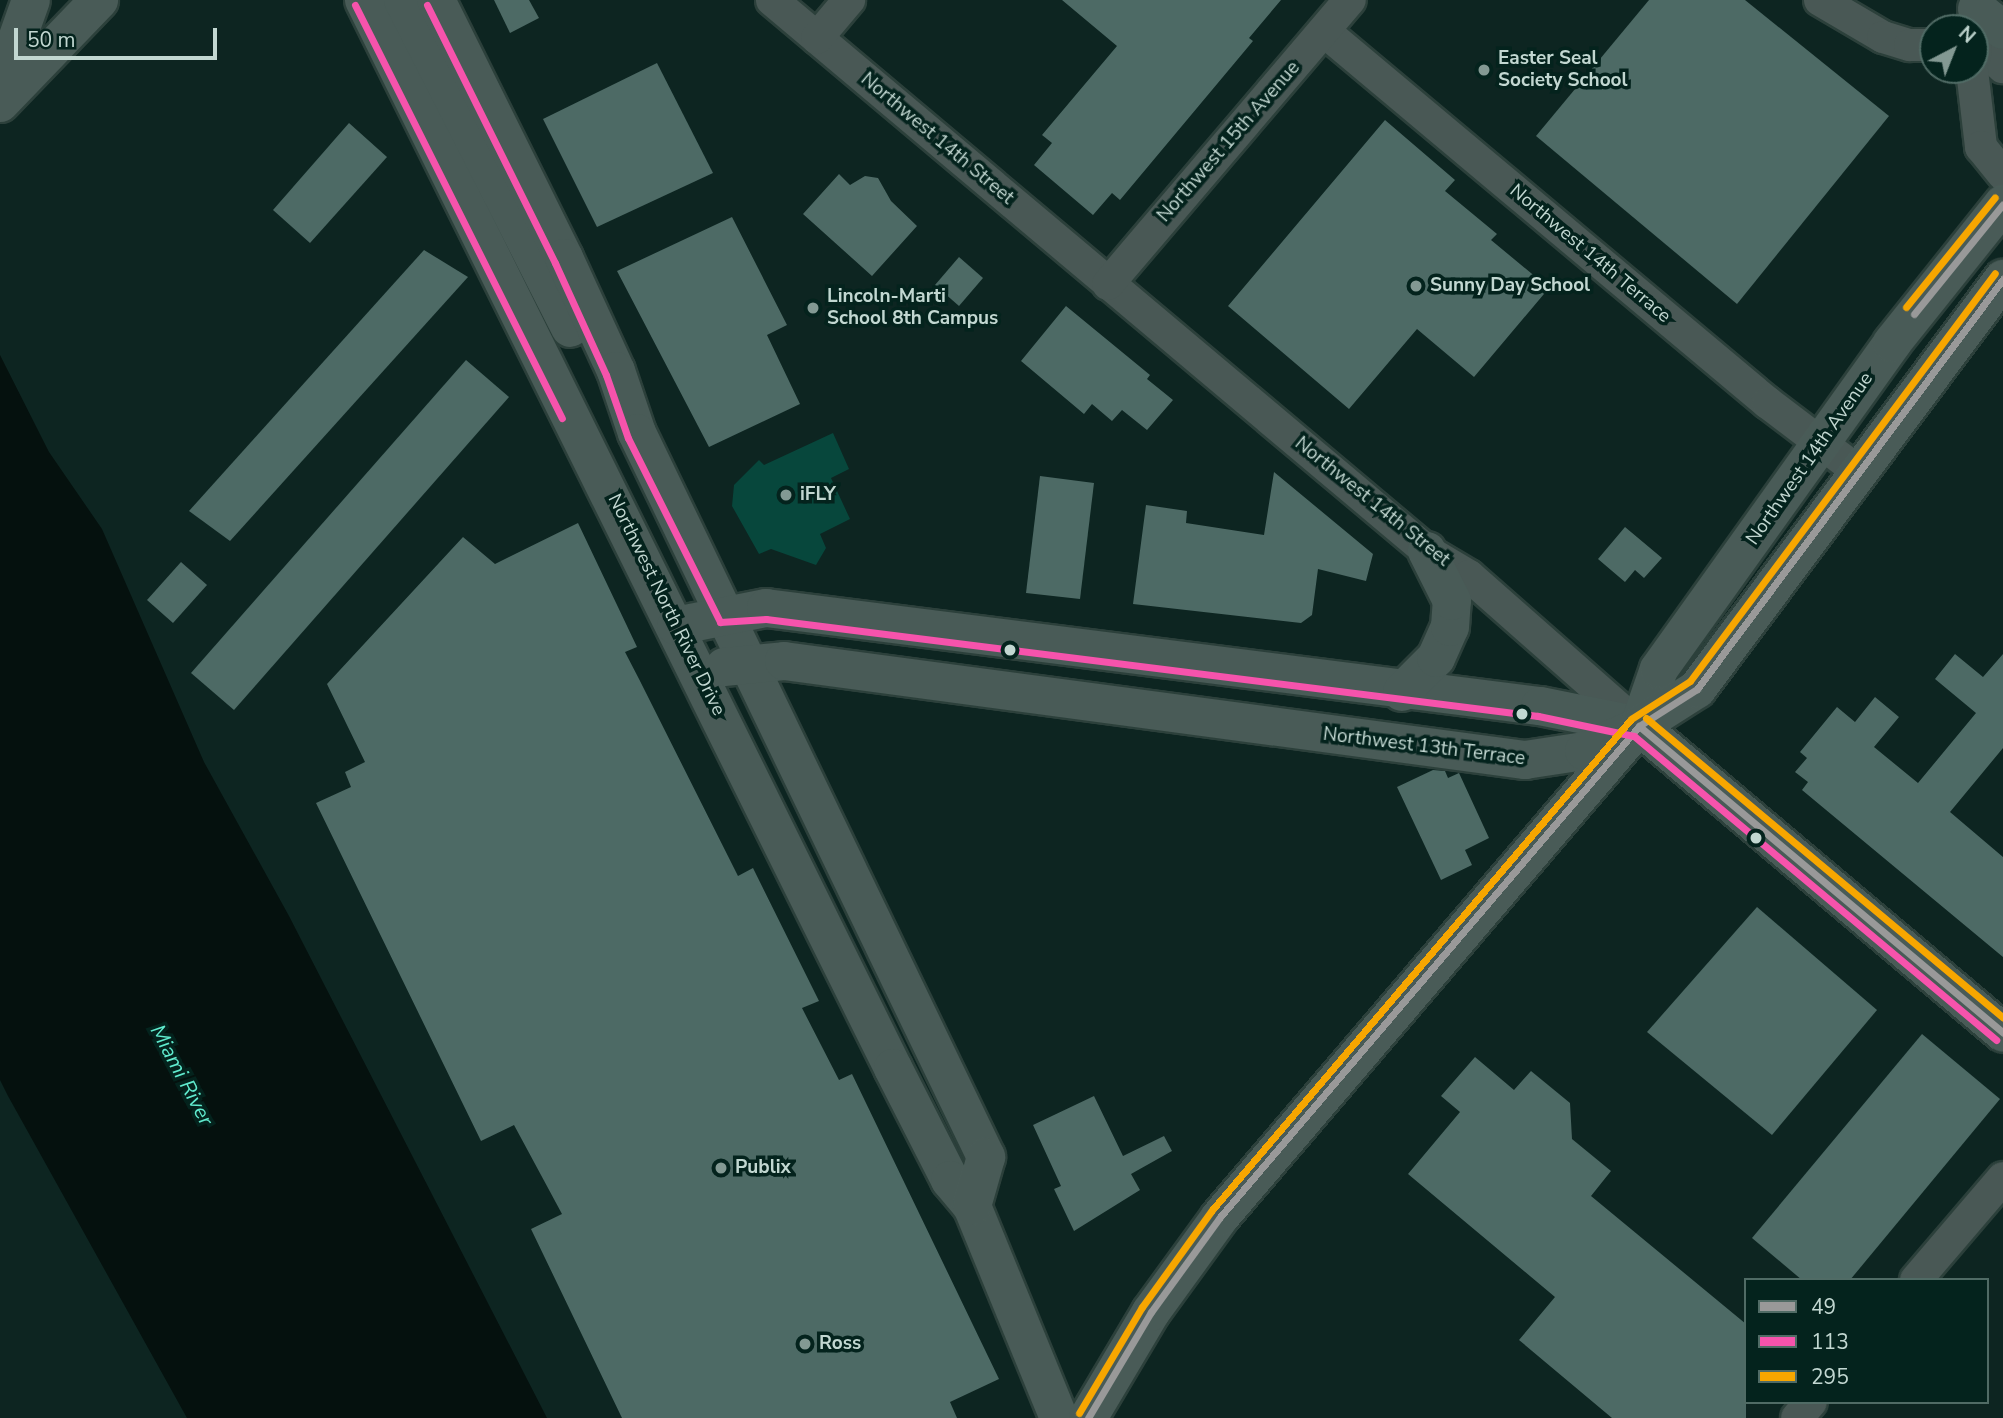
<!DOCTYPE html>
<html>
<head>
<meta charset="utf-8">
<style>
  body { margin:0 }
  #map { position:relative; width:2003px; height:1418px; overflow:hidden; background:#0d2521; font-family:"Nunito Sans",sans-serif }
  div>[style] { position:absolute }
  .green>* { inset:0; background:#07473c }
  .water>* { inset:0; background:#05110e }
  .building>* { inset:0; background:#4d6a65 }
  .roads { filter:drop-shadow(2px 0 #2c403b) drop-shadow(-2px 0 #2c403b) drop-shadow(0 2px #2c403b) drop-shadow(0 -2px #2c403b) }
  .street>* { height:32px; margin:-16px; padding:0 16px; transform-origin:16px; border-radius:16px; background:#495855 }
  .secondary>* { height:38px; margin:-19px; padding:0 19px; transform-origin:19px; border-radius:19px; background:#495b57 }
  .bus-1>* { height:7px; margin:-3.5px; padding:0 3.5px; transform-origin:3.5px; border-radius:3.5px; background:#999 }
  .bus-2>* { height:7px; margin:-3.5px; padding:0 3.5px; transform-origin:3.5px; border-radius:3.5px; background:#f653ac }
  .bus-3>* { height:7px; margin:-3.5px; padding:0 3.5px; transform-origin:3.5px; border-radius:3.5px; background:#f7a600 }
  .dots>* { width:19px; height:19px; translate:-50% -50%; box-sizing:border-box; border:4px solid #04231d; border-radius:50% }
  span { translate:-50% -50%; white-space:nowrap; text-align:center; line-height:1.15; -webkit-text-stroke:7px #04231d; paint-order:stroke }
  .poi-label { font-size:19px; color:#c2d7d1; font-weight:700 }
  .left { translate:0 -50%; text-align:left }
  .street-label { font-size:19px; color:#c2d7d1 }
  .water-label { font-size:21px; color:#60ebce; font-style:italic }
  .legend { position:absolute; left:1744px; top:1278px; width:245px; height:126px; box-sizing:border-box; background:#04231d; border:2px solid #506b65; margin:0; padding:9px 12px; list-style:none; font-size:21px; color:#c2d7d1 }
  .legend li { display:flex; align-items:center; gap:14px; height:35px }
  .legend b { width:35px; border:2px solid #506b65 }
  .north { position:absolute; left:1919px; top:14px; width:70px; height:70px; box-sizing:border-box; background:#04231d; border:2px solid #506b65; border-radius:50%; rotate:42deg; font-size:19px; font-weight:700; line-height:28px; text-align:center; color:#c2d7d1 }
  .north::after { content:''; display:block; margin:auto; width:24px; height:32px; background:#839993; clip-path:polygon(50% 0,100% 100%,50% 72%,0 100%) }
  .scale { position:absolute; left:14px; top:28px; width:203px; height:32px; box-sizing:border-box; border:4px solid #c2d7d1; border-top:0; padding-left:9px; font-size:21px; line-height:24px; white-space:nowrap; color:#c2d7d1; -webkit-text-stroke:5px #04231d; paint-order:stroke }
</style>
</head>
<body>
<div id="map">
  <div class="green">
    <div style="clip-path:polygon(833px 433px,849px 469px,831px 478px,850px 519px,820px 534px,826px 548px,816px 565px,771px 549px,759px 554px,732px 506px,734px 485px,759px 460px,764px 465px)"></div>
  </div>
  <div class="water">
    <div style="clip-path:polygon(0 355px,49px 452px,102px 529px,204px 762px,289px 916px,547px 1418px,187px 1418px,8px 1096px,0 1080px)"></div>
  </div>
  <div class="building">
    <div style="clip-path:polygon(494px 0,529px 0,539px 18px,510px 33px)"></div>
    <div style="clip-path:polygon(1062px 0,1281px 0,1249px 38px,1253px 41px,1120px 200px,1112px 193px,1093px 215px,1034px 165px,1052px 143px,1042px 135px,1117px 46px)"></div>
    <div style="clip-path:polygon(1649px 0,1745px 0,1889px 116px,1737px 304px,1536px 136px)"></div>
    <div style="clip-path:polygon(657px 63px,713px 173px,597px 227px,543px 119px)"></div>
    <div style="clip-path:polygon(1385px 120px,1455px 180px,1445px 191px,1497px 234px,1491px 240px,1549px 288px,1474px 377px,1417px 329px,1349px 409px,1228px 306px)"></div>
    <div style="clip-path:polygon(349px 123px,387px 157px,310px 243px,273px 210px)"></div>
    <div style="clip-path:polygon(839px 174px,850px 185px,865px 176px,878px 178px,891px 201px,917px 226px,872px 276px,803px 214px)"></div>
    <div style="clip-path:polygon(732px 217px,787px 325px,767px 335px,800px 404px,709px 447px,617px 271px)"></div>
    <div style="clip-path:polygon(424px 250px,468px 277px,230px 541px,189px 511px)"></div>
    <div style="clip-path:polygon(959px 257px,983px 278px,959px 306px,935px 285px)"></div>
    <div style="clip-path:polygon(1066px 306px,1150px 375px,1147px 379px,1173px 400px,1147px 430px,1122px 410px,1112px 421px,1092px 404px,1084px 414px,1021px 361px)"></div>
    <div style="clip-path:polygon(466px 360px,509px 397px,234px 710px,191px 673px)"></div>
    <div style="clip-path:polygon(1274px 472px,1373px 554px,1366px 581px,1318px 569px,1312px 615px,1301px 623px,1133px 604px,1146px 505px,1187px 511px,1186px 523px,1264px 535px)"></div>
    <div style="clip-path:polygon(1040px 476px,1094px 483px,1080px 599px,1026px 593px)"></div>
    <div style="clip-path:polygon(578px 523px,637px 647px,625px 652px,639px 679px,738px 876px,753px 868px,819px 1001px,802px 1008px,839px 1080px,852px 1074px,999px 1379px,950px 1402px,957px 1418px,622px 1418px,531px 1229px,562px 1214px,514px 1125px,481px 1141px,316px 803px,351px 787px,345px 772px,365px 762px,327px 684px,463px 537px,495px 564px)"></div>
    <div style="clip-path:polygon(1625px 527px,1662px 558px,1644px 578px,1635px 570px,1625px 582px,1598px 559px)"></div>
    <div style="clip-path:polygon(181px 562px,207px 585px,173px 623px,147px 600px)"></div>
    <div style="clip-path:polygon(1955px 654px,1983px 677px,2003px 654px,2003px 748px,1950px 812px,2003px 857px,2003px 957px,1802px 790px,1808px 782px,1795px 772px,1807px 758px,1800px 752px,1837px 707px,1855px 722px,1875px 697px,1899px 717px,1874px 747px,1918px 783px,1976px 713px,1935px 679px)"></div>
    <div style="clip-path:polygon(1433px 770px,1445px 771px,1448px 778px,1459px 773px,1489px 838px,1465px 850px,1472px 865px,1441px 880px,1397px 787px)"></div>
    <div style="clip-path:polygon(1757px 907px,1877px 1010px,1772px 1135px,1647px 1032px)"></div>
    <div style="clip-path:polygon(1922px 1034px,2000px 1099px,1850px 1280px,1802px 1280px,1752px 1238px)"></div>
    <div style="clip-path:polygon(1475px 1057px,1514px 1090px,1531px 1071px,1570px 1103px,1572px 1139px,1611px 1171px,1591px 1196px,1746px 1324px,1746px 1418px,1612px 1418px,1519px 1340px,1555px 1297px,1408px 1174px,1460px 1112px,1441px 1096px)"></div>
    <div style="clip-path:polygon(1094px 1096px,1123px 1156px,1164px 1136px,1172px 1151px,1131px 1174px,1140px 1190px,1074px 1231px,1054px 1189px,1061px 1186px,1033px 1125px)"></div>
  </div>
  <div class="roads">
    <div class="street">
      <div style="left:772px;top:0;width:856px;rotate:40.07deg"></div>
      <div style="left:1427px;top:551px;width:49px;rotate:30.8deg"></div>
      <div style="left:1469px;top:576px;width:227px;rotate:41.4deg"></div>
      <div style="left:1820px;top:0;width:73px;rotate:30.4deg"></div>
      <div style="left:1883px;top:37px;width:28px;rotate:17deg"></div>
      <div style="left:1910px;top:45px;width:23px"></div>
      <div style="left:1324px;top:31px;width:579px;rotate:39.96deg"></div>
      <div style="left:1768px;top:403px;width:114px;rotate:37.2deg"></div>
      <div style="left:817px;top:38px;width:50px;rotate:-49.9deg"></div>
      <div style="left:1978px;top:44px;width:34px;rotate:43deg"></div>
      <div style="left:1975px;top:57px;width:57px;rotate:-89deg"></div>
      <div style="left:1972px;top:70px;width:78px;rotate:83.3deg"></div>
      <div style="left:1981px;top:147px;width:35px;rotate:51deg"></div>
      <div style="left:1108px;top:284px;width:373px;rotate:-49.6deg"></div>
      <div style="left:1916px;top:1280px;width:134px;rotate:-49.5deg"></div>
      <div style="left:1797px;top:1418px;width:21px;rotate:-49deg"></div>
    </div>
    <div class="secondary">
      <div style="left:364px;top:0;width:1192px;rotate:63.65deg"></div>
      <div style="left:893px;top:1068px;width:126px;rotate:63deg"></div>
      <div style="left:950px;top:1180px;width:34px;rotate:50deg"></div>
      <div style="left:972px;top:1206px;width:229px;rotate:67.7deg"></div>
      <div style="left:403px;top:0;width:368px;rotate:63deg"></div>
      <div style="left:436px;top:0;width:288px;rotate:63.6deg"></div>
      <div style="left:564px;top:258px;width:124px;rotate:65.3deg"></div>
      <div style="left:616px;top:371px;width:65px;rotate:71.3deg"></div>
      <div style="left:637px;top:433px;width:804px;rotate:64.26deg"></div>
      <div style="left:986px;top:1157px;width:51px;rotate:105.9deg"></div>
      <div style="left:1977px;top:9px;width:33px;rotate:39deg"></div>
      <div style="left:0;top:87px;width:92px;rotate:-70.4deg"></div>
      <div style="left:0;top:103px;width:143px;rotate:-46.1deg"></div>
      <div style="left:676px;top:626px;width:92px;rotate:-11.3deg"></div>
      <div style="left:766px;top:608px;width:780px;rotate:7.22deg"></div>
      <div style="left:1540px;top:706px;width:101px;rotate:11.4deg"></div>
      <div style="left:1639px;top:726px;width:476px;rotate:40.1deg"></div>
      <div style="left:724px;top:667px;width:60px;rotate:-5.7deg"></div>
      <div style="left:784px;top:661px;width:748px;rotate:7.61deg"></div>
      <div style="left:1525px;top:760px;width:60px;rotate:-8.7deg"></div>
      <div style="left:1584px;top:751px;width:51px;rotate:-24.1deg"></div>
      <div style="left:1402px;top:692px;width:48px;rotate:-45deg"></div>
      <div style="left:1436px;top:658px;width:34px;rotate:-66deg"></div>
      <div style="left:1450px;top:627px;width:26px;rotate:-86deg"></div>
      <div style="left:1452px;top:601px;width:56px;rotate:-116.6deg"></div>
      <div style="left:1639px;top:726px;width:60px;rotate:-70.7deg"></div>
      <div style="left:1659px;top:669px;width:401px;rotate:-54.4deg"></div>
      <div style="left:1892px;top:343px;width:178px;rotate:-51.4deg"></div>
      <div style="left:1088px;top:1418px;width:123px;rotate:-59.3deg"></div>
      <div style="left:1151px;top:1312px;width:117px;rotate:-54deg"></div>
      <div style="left:1220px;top:1217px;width:645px;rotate:-49.52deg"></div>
      <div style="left:1639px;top:726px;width:69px;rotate:-32.5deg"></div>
      <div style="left:1697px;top:689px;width:512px;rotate:-53.26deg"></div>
    </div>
  </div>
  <div class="bus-1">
    <div style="left:1914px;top:314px;width:141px;rotate:-51deg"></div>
    <div style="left:1639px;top:726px;width:476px;rotate:40.1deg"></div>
    <div style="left:1088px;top:1418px;width:123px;rotate:-59.3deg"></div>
    <div style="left:1151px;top:1312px;width:117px;rotate:-54deg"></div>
    <div style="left:1220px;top:1217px;width:645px;rotate:-49.52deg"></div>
    <div style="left:1639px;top:726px;width:69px;rotate:-32.5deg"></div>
    <div style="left:1697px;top:689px;width:512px;rotate:-53.26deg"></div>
  </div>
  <div class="bus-2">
    <div style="left:355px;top:5px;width:462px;rotate:63.4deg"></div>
    <div style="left:427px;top:5px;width:288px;rotate:63.6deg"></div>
    <div style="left:555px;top:263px;width:123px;rotate:65.5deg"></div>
    <div style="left:606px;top:375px;width:67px;rotate:70.8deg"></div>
    <div style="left:628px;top:438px;width:206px;rotate:63.4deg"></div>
    <div style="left:720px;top:622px;width:46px;rotate:-3.7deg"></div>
    <div style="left:766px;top:619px;width:778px;rotate:7.16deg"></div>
    <div style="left:1538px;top:716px;width:98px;rotate:11.8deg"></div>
    <div style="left:1634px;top:736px;width:473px;rotate:40deg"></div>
  </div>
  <div class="bus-3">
    <div style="left:1906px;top:307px;width:141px;rotate:-51deg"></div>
    <div style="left:1646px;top:718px;width:466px;rotate:40deg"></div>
    <div style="left:1079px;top:1413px;width:123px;rotate:-59.3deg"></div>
    <div style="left:1142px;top:1307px;width:120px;rotate:-54.2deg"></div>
    <div style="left:1212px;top:1210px;width:645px;rotate:-49.52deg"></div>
    <div style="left:1631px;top:719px;width:70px;rotate:-32.8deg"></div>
    <div style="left:1690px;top:681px;width:509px;rotate:-53.22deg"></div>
  </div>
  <div class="dots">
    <div style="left:1484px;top:70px;background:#839993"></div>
    <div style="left:1416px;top:286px;background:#839993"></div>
    <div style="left:813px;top:308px;background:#839993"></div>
    <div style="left:786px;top:495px;background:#839993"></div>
    <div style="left:1010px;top:650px;background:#c2d7d1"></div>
    <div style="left:1522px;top:714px;background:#c2d7d1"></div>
    <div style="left:1756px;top:838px;background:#c2d7d1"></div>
    <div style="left:721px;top:1168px;background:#839993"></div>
    <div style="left:805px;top:1344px;background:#839993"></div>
  </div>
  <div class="poi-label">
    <span class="left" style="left:1498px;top:70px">Easter Seal<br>Society School</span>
    <span class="left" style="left:1430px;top:286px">Sunny Day School</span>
    <span class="left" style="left:827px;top:308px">Lincoln-Marti<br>School 8th Campus</span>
    <span class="left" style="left:800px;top:495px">iFLY</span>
    <span class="left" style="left:735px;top:1168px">Publix</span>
    <span class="left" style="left:819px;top:1344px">Ross</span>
  </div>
  <div class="street-label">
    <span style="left:937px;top:139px;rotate:40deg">Northwest 14th Street</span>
    <span style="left:1229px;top:142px;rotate:-49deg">Northwest 15th Avenue</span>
    <span style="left:1590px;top:254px;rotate:40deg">Northwest 14th Terrace</span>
    <span style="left:1810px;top:459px;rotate:-55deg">Northwest 14th Avenue</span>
    <span style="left:1372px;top:502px;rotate:39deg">Northwest 14th Street</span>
    <span style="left:666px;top:605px;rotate:64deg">Northwest North River Drive</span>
    <span style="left:1424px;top:747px;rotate:7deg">Northwest 13th Terrace</span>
  </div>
  <div class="water-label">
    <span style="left:182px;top:1075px;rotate:62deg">Miami River</span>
  </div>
  <ul class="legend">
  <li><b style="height:9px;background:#999"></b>49</li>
  <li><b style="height:9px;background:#f653ac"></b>113</li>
  <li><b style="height:9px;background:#f7a600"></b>295</li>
  </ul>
  <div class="north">N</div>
  <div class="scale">50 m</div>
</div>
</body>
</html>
